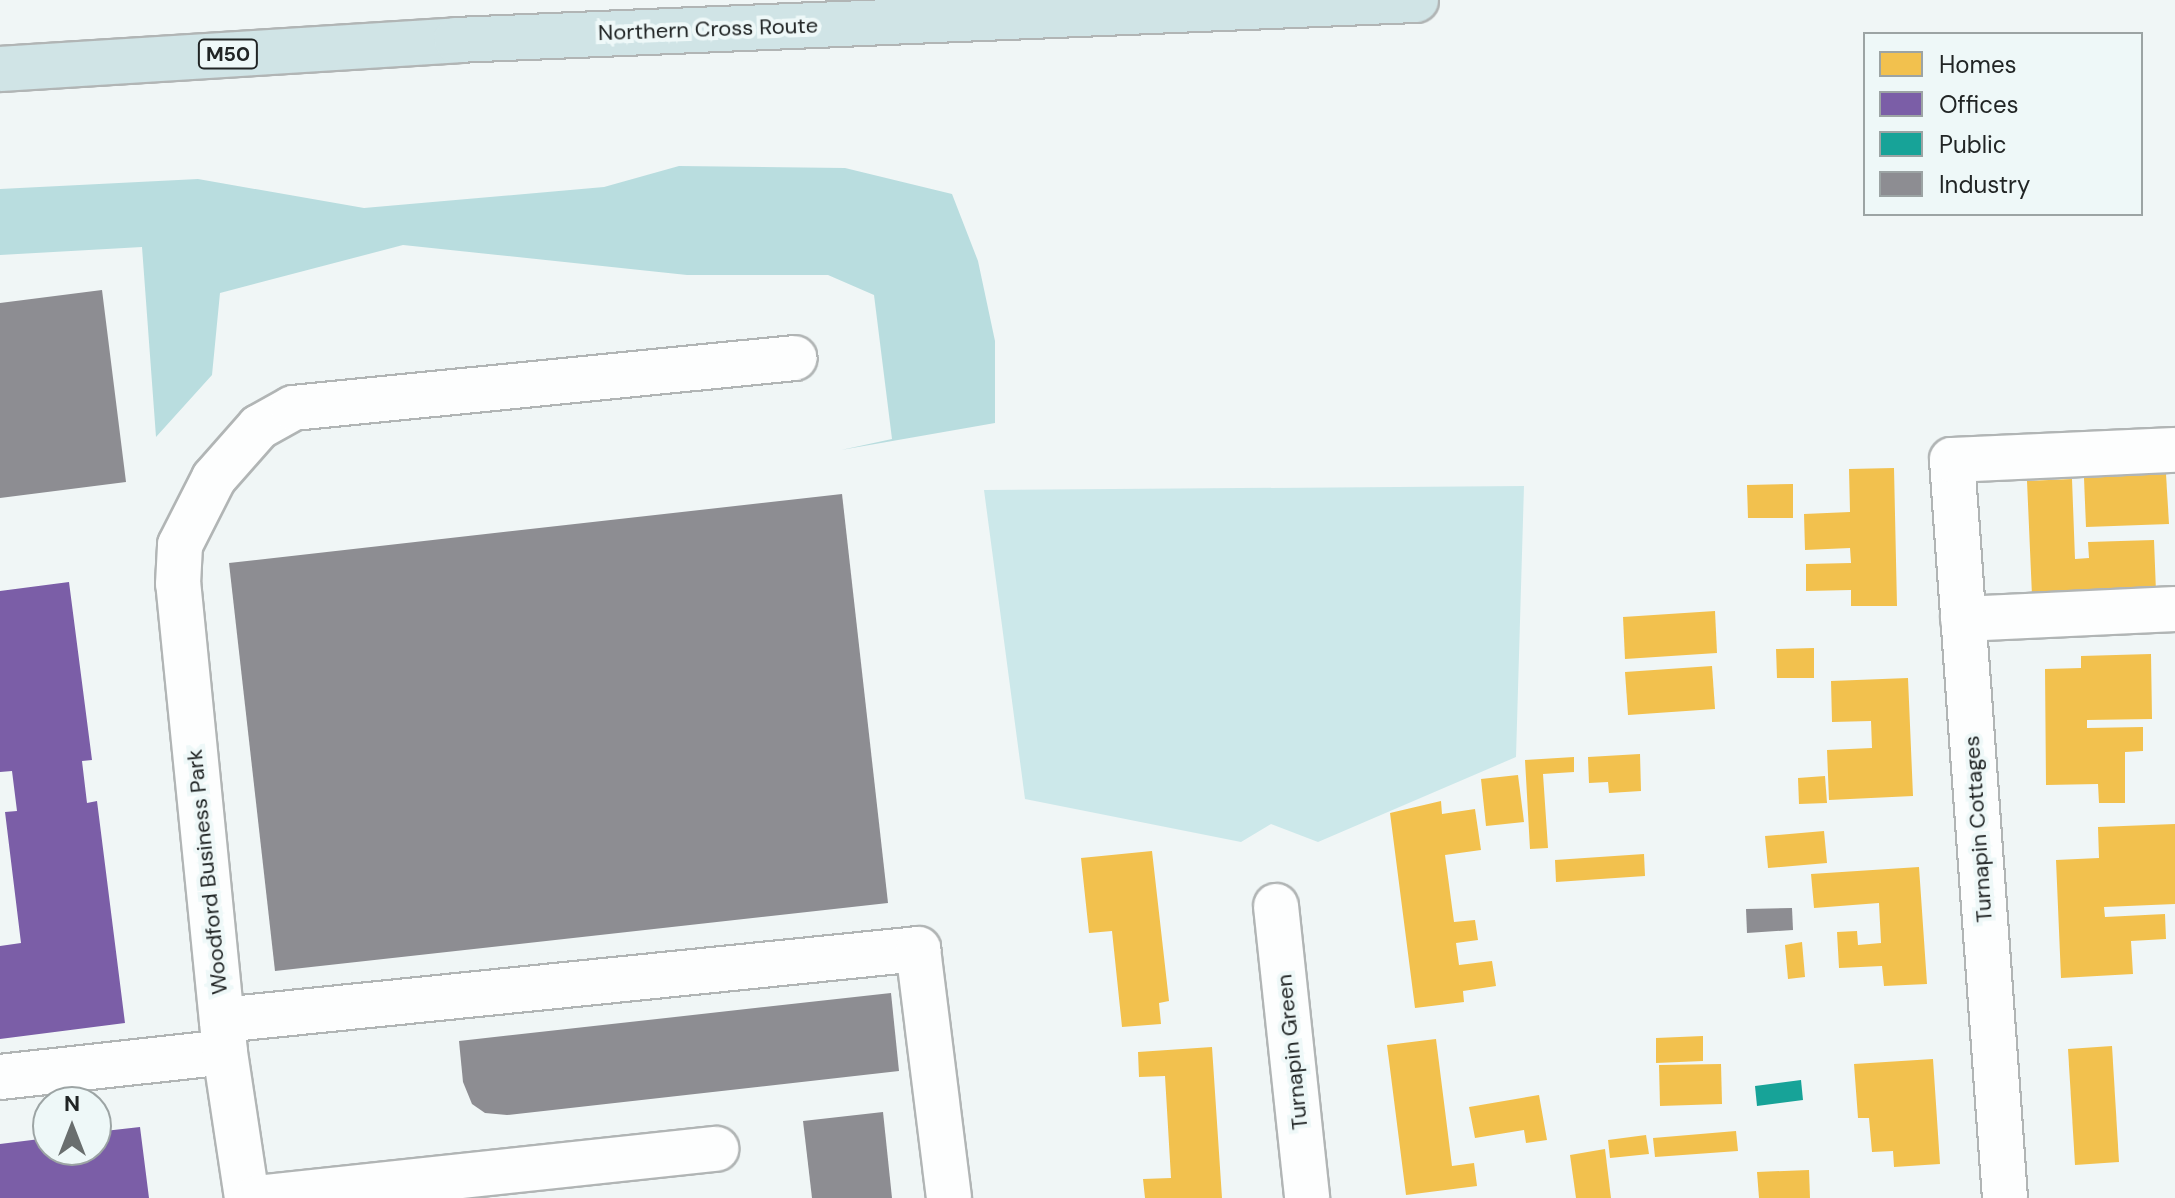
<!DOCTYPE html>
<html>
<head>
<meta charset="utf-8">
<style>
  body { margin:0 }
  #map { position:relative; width:2175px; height:1198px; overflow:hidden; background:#f0f6f6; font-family:"DM Sans",sans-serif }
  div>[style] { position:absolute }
  .green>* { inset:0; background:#cce8ea }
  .forest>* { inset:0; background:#b9dddf }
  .homes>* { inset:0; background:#f2c14e }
  .offices>* { inset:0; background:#7b5ea7 }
  .public>* { inset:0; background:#17a398 }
  .industry>* { inset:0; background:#8d8d92 }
  .roads { filter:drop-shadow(2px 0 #b1b5b5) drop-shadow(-2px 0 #b1b5b5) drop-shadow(0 2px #b1b5b5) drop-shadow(0 -2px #b1b5b5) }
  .minor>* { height:44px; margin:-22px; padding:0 22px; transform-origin:22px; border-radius:22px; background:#fdfefe }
  .highway>* { height:44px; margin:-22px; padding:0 22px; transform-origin:22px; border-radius:22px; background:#d0e4e6 }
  span { translate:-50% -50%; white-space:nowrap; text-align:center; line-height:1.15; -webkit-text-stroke:8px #eef8f8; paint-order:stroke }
  .shield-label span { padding:2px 6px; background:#eef8f8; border:2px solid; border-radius:6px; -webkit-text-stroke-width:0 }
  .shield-label { font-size:20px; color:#212525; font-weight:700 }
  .street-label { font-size:22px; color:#212525 }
  .legend { position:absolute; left:1863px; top:32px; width:280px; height:184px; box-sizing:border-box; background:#eef8f8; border:2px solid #9ca4a4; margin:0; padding:10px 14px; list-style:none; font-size:24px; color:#212525 }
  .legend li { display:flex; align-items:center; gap:16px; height:40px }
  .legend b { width:40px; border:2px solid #9ca4a4 }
  .north { position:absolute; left:32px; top:1086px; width:80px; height:80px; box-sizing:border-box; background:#eef8f8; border:2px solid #9ca4a4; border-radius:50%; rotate:0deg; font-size:22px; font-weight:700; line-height:32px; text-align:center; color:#212525 }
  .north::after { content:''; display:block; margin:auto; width:28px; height:36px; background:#696e6e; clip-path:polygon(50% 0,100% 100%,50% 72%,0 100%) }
</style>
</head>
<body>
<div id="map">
  <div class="green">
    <div style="clip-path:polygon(1524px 486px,1516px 757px,1318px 842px,1271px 824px,1241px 842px,1025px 799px,984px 490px)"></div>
  </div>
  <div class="forest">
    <div style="clip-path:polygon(679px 166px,845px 168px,952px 194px,978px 261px,995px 341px,995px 423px,841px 450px,892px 439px,874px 295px,828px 275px,687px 275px,403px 245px,220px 293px,212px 375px,156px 437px,142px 247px,0 255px,0 189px,198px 179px,364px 208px,604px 187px)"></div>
  </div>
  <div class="homes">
    <div style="clip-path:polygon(1894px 468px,1897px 606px,1851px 606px,1851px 590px,1806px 591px,1806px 564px,1851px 563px,1850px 548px,1805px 550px,1804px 514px,1850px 512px,1849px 469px)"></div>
    <div style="clip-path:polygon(2166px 474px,2169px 524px,2086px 527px,2084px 478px)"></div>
    <div style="clip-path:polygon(2072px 479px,2075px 559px,2089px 558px,2088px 542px,2154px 540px,2156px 592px,2032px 596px,2027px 481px)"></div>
    <div style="clip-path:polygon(1793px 484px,1793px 518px,1748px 518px,1747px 485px)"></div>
    <div style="clip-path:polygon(1715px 611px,1717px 653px,1625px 659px,1623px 617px)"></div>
    <div style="clip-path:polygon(1814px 648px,1814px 678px,1777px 678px,1776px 649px)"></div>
    <div style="clip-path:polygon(2151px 654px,2152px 719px,2087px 720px,2087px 728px,2143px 727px,2143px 751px,2125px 752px,2125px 803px,2099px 803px,2098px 784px,2046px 785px,2045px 669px,2081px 668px,2081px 656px)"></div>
    <div style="clip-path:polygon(1712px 666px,1715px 709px,1628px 715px,1625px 672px)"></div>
    <div style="clip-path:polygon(1908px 678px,1913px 796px,1829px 800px,1827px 750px,1872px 748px,1871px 721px,1832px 722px,1831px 681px)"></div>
    <div style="clip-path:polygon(1640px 754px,1641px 791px,1609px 793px,1608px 782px,1589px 783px,1588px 757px)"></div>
    <div style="clip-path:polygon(1574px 757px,1574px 772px,1543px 774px,1548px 848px,1530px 849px,1525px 760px)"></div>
    <div style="clip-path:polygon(1518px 775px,1524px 822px,1486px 826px,1481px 779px)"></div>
    <div style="clip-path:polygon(1825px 776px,1827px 803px,1799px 804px,1798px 778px)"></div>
    <div style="clip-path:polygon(1441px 801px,1442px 814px,1475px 809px,1481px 850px,1445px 855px,1454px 922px,1475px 920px,1478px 940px,1456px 943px,1459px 965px,1492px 961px,1496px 986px,1463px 991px,1464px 1002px,1415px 1008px,1390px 813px)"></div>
    <div style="clip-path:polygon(2175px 824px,2175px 904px,2104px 907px,2105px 917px,2165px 914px,2166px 939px,2131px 941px,2133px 974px,2061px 978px,2056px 860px,2099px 858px,2098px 827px)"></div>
    <div style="clip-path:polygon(1824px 831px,1827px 863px,1768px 868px,1765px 836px)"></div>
    <div style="clip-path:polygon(1152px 851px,1169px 1001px,1159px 1003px,1161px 1024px,1122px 1027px,1112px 931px,1089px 933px,1081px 858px)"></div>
    <div style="clip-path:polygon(1644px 854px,1645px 876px,1556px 882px,1555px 860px)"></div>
    <div style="clip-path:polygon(1919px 867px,1927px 984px,1884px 986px,1882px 966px,1839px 968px,1837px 932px,1857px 931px,1858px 945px,1881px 943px,1879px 903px,1814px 908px,1811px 874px)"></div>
    <div style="clip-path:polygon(1802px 942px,1805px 977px,1788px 979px,1785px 945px)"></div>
    <div style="clip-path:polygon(1703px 1036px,1703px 1061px,1656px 1063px,1656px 1038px)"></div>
    <div style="clip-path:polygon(1436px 1039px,1452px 1166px,1474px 1163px,1477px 1186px,1406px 1195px,1387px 1045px)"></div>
    <div style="clip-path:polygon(2112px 1046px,2119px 1162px,2075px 1165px,2068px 1049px)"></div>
    <div style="clip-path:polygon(1212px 1047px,1222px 1198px,1145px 1198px,1143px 1179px,1171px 1178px,1165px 1076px,1139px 1077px,1138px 1052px)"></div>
    <div style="clip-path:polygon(1933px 1059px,1940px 1164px,1894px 1167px,1893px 1151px,1872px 1152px,1869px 1118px,1858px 1118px,1854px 1064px)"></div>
    <div style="clip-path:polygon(1721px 1064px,1722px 1104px,1660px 1106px,1659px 1065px)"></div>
    <div style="clip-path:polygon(1539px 1095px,1547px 1140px,1526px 1143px,1524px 1130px,1475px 1138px,1469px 1107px)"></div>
    <div style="clip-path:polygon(1736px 1131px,1738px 1151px,1655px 1157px,1653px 1138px)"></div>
    <div style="clip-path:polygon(1646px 1135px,1649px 1154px,1610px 1158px,1608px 1140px)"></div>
    <div style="clip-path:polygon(1605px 1149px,1611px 1198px,1576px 1198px,1570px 1155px)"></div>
    <div style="clip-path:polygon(1809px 1170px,1810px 1198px,1759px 1198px,1757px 1172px)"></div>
  </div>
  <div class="offices">
    <div style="clip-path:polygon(69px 582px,92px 760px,82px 761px,87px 803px,97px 801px,125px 1023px,0 1039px,0 946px,21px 943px,5px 812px,17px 811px,12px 771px,0 772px,0 591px)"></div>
    <div style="clip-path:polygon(140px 1127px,149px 1198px,0 1198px,0 1144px,48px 1138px,48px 1150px,96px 1150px,96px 1132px)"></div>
  </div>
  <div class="public">
    <div style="clip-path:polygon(1801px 1080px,1803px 1100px,1757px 1106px,1755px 1086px)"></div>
  </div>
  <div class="industry">
    <div style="clip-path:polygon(102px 290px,126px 482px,0 498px,0 303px)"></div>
    <div style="clip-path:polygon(842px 494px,888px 903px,275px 971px,229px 563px)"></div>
    <div style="clip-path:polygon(1792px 908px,1793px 930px,1747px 933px,1746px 909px)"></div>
    <div style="clip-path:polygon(891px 993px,899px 1071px,507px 1115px,485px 1113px,472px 1104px,463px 1082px,459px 1041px)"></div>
    <div style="clip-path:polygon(883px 1112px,892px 1198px,812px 1198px,803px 1121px)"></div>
  </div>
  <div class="roads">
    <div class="minor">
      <div style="left:1963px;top:619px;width:212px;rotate:-2.7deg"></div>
      <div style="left:1276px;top:906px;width:294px;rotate:83.9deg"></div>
      <div style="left:222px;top:1020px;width:700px;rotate:-5.82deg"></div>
      <div style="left:918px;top:949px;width:251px;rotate:82.9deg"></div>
      <div style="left:0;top:1077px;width:226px;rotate:-6.3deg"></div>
      <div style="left:247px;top:1198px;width:148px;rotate:-98.6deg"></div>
      <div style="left:225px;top:1052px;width:470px;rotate:-95.7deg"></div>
      <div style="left:178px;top:584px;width:39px;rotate:-87deg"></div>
      <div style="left:180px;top:545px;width:75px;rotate:-63.1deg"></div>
      <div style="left:214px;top:478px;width:68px;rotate:-48.6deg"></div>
      <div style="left:259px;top:427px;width:39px;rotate:-29deg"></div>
      <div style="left:293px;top:408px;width:504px;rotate:-5.69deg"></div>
      <div style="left:256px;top:1198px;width:463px;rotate:-6.1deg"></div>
      <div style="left:2005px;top:1198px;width:740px;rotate:-94.11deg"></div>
      <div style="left:1952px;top:460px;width:223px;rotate:-2.6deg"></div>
    </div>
    <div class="highway">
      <div style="left:0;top:69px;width:457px;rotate:-3.6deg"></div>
      <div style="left:456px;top:40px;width:961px;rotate:-2.39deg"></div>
    </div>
  </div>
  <div class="shield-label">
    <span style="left:228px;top:54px">M50</span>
  </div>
  <div class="street-label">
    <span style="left:708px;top:29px;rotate:-2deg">Northern Cross Route</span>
    <span style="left:1978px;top:829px;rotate:-94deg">Turnapin Cottages</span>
    <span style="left:207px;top:872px;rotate:-96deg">Woodford Business Park</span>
    <span style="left:1292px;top:1052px;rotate:-96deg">Turnapin Green</span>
  </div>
  <ul class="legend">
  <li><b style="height:22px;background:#f2c14e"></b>Homes</li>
  <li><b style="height:22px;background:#7b5ea7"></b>Offices</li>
  <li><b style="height:22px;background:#17a398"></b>Public</li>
  <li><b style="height:22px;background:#8d8d92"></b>Industry</li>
  </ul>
  <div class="north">N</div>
</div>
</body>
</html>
